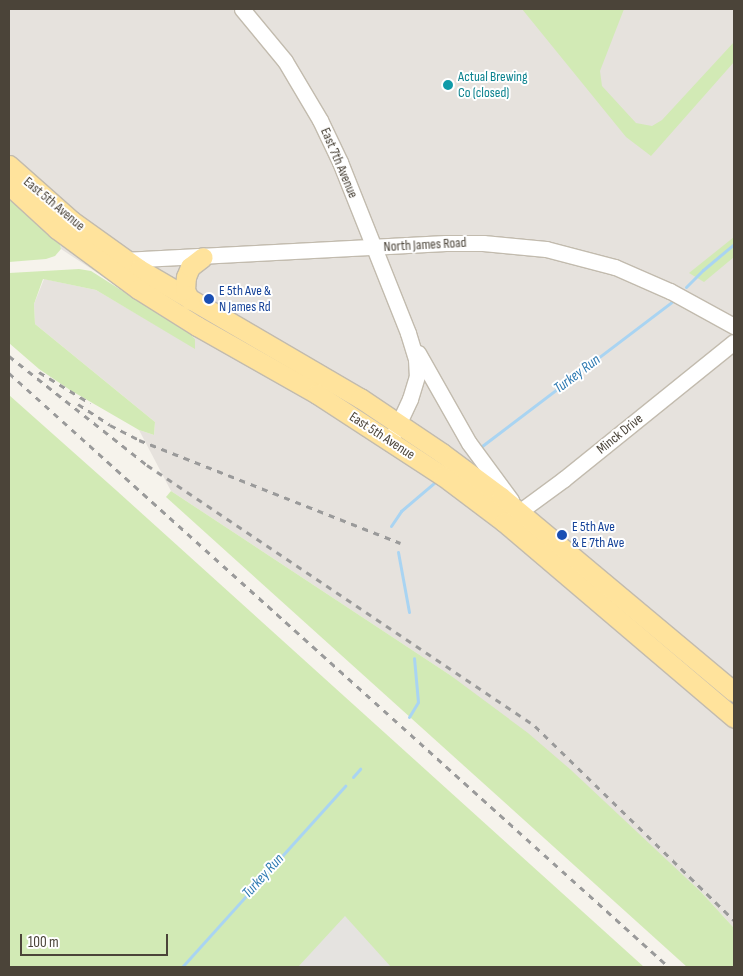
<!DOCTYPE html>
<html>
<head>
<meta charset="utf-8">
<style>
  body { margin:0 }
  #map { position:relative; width:743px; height:976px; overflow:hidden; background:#f6f3ec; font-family:"Sofia Sans Condensed",sans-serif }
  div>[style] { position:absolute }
  .industrial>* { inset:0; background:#e6e2dd }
  .green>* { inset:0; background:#d2eab5 }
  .parking>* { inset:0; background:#e5e3e0 }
  .stream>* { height:3px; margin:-1.5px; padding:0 1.5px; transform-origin:1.5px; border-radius:1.5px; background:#a9d4f2 }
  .roads { filter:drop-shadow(1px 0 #c2bbae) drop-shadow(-1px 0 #c2bbae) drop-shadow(0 1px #c2bbae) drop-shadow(0 -1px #c2bbae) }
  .minor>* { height:15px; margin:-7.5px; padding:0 7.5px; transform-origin:7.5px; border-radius:7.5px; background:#fff }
  .major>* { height:19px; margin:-9.5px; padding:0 9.5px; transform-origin:9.5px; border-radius:9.5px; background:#ffe39c }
  .rail>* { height:3px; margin-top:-1.5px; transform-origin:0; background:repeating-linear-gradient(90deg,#9a9a9a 0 6px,transparent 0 12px) }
  .dots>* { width:14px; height:14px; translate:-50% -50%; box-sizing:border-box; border:2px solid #fff; border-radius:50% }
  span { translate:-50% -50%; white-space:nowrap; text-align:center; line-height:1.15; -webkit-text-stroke:4px #fff; paint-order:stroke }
  .culture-label { font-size:14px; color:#0d838f }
  .left { translate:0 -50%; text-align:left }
  .street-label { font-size:14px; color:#4b4439 }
  .transit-label { font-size:14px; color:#164399 }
  .water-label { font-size:15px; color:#2e7ab2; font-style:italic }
  .frame { position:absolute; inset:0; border:10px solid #4b4439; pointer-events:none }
  .scale { position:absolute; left:20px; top:934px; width:148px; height:22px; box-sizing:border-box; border:2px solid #4b4439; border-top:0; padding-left:6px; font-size:15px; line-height:18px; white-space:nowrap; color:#4b4439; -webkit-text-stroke:4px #fff; paint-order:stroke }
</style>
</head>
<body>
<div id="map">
  <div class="industrial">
    <div style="clip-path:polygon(9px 9px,734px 9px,734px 928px,701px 892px,450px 675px,171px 491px,139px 430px,154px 435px,155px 422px,35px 324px,34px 304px,44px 279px,96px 290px,195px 348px,195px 339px,189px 333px,61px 249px,59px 237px,9px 194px)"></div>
  </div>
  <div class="green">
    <div style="clip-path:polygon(522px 9px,624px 9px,600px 71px,602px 86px,636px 123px,652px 126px,662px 120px,734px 42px,734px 62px,651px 156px,626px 137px)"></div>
    <div style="clip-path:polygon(9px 194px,59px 237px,61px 249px,55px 256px,46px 259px,9px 262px)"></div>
    <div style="clip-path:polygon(734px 237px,734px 257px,704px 282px,689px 273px)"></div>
    <div style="clip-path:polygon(79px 269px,91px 271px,189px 333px,195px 339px,195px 349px,96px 290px,43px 279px,34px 304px,35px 324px,155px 422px,154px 435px,139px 430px,70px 390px,39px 369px,9px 343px,9px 273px)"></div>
    <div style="clip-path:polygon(9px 395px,117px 491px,644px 967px,9px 967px)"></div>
    <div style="clip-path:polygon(171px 491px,450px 675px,528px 733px,571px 770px,701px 892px,734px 928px,734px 967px,687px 967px,166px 497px)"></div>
  </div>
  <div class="parking">
    <div style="clip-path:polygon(345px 916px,391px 967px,298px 967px)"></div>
  </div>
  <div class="stream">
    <div style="left:686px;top:287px;width:24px;rotate:-45deg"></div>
    <div style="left:703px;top:270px;width:40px;rotate:-40deg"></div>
    <div style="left:482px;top:446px;width:240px;rotate:-37.2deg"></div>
    <div style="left:391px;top:526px;width:18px;rotate:-56deg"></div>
    <div style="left:401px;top:511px;width:43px;rotate:-40.3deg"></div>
    <div style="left:398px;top:552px;width:61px;rotate:79.6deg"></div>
    <div style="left:409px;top:717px;width:17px;rotate:-59deg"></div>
    <div style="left:418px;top:702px;width:44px;rotate:-95.2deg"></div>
    <div style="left:353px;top:777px;width:11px;rotate:-49deg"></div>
    <div style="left:182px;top:967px;width:244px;rotate:-48deg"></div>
  </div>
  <div class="roads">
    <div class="minor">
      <div style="left:242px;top:9px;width:67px;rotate:50.4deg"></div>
      <div style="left:285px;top:61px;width:69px;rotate:59.3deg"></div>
      <div style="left:320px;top:120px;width:47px;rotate:64.5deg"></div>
      <div style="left:340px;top:162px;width:184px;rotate:68.3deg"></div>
      <div style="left:408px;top:333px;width:27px;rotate:73deg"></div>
      <div style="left:416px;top:359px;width:17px;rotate:87deg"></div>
      <div style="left:417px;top:376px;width:24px;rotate:107deg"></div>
      <div style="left:410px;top:399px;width:38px;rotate:115deg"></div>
      <div style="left:123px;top:260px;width:323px;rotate:-3deg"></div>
      <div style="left:446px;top:243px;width:37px"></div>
      <div style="left:483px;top:243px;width:63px;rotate:5.4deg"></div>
      <div style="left:546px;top:249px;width:71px;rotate:14.6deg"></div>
      <div style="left:615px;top:267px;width:60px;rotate:23.6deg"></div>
      <div style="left:670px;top:291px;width:73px;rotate:28.7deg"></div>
      <div style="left:418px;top:353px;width:103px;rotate:60.5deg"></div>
      <div style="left:469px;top:443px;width:71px;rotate:53.6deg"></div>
      <div style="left:514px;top:519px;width:9px;rotate:-54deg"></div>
      <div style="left:519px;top:512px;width:56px;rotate:-36.3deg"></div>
      <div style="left:564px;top:479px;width:218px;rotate:-38.9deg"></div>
    </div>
    <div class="major">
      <div style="left:9px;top:165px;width:84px;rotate:41.6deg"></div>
      <div style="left:72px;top:221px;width:82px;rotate:35.6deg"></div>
      <div style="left:139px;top:269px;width:256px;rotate:30.3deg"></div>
      <div style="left:360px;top:398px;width:99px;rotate:33.9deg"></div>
      <div style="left:442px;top:453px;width:74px;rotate:36.7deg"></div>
      <div style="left:501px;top:497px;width:304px;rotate:39.9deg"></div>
      <div style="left:9px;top:185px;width:65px;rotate:42.5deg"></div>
      <div style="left:57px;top:229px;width:101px;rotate:36.5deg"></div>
      <div style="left:138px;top:289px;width:70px;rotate:32.1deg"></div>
      <div style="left:197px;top:326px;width:138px;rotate:29.5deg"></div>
      <div style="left:317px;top:394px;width:150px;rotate:33.1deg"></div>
      <div style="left:443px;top:476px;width:76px;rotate:37deg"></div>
      <div style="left:504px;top:522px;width:302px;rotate:40.4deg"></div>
      <div style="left:190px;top:300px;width:11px;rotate:-117deg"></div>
      <div style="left:185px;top:290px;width:13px;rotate:-86deg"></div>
      <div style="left:186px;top:277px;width:11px;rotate:-68deg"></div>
      <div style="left:190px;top:267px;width:16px;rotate:-38deg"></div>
    </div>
  </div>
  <div class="rail">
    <div style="left:9px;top:356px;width:176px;rotate:38.3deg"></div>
    <div style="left:147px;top:465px;width:468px;rotate:33.9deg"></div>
    <div style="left:535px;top:726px;width:278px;rotate:44.3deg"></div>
    <div style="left:39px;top:372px;width:60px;rotate:31.3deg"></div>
    <div style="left:9px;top:373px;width:888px;rotate:41.99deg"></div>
    <div style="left:78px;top:404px;width:38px;rotate:33deg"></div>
    <div style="left:110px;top:425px;width:33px;rotate:27deg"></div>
    <div style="left:139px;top:440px;width:281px;rotate:21.5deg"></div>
  </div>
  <div class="dots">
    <div style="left:448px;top:85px;background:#0f9aa8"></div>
    <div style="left:209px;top:299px;background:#1a4fb4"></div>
    <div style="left:562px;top:535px;background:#1a4fb4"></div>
  </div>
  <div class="culture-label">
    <span class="left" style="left:458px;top:85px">Actual Brewing<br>Co (closed)</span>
  </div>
  <div class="street-label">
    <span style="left:339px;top:163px;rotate:67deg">East 7th Avenue</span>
    <span style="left:54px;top:204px;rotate:40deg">East 5th Avenue</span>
    <span style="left:425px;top:245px;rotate:-3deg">North James Road</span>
    <span style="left:620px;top:434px;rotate:-39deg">Minck Drive</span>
    <span style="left:382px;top:436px;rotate:33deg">East 5th Avenue</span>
  </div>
  <div class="transit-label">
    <span class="left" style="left:219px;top:299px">E 5th Ave &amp;<br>N James Rd</span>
    <span class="left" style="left:572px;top:535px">E 5th Ave<br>&amp; E 7th Ave</span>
  </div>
  <div class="water-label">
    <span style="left:577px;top:374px;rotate:-37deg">Turkey Run</span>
    <span style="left:263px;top:876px;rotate:-48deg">Turkey Run</span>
  </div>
  <div class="frame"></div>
  <div class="scale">100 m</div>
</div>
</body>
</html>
